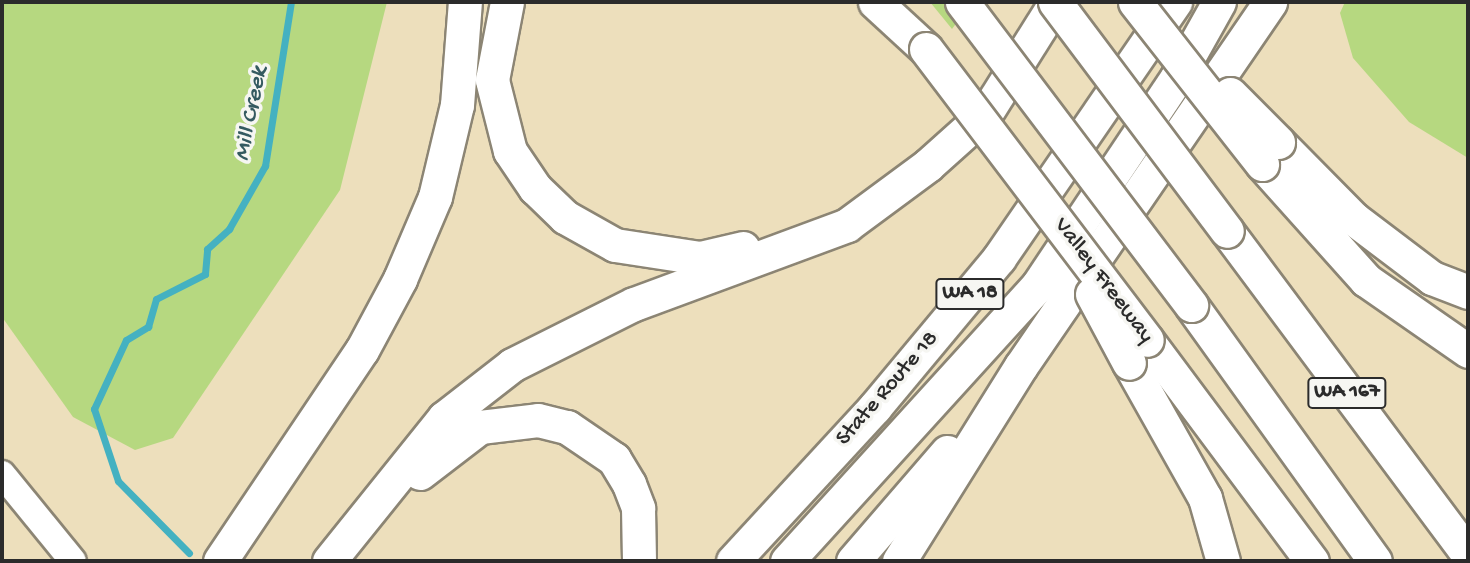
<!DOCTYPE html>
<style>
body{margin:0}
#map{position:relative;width:1470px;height:563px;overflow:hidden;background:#eddfbc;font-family:"Gochi Hand",sans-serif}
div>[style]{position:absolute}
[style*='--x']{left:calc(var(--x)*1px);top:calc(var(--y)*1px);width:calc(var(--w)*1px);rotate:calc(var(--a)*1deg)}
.green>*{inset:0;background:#b6d880}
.stream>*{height:7px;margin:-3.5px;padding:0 3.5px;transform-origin:3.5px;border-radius:3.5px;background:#44b1c1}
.roads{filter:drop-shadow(2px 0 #8c8574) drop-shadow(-2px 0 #8c8574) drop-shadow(0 2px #8c8574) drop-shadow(0 -2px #8c8574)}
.secondary>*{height:26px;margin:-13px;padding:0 13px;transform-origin:13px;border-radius:13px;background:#fff}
.highway>*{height:33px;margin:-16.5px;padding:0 16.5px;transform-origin:16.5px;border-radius:16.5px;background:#fff}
.bridges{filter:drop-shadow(2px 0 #8c8574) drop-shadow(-2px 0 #8c8574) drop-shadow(0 2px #8c8574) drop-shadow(0 -2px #8c8574)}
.highway-bridge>*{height:33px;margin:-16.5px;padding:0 16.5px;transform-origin:16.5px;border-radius:16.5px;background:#fff}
span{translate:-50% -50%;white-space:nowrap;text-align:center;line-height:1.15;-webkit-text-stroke:7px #f6f6f2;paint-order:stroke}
.shield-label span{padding:2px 5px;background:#f6f6f2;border:2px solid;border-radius:5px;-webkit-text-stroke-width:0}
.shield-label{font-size:21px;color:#2b2b2b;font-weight:700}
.street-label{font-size:23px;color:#2b2b2b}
.water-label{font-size:24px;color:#345a60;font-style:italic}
.frame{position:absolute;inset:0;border:4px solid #2b2b2b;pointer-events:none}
</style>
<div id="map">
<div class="green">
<i style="clip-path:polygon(2px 2px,387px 2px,340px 190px,173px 438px,135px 450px,73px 417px,2px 317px)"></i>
<i style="clip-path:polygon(930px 2px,949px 2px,961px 17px,952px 29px)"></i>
<i style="clip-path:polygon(1345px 2px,1468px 2px,1468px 158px,1409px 122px,1353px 58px,1340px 13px)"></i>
</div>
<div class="stream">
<i style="--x:189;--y:553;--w:101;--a:-134.6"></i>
<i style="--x:118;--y:481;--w:76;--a:-108.4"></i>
<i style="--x:94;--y:409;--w:76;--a:-65.1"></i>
<i style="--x:126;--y:340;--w:26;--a:-31"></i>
<i style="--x:148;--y:327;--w:29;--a:-74"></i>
<i style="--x:156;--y:299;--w:55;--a:-27"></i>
<i style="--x:205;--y:274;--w:25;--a:-85"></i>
<i style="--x:207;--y:249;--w:30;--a:-42"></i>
<i style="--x:229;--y:229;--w:73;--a:-60.3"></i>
<i style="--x:265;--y:166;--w:166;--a:-81"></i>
</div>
<div class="roads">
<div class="secondary">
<i style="--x:2;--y:474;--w:112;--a:50.8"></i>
</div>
<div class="highway">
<i style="--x:507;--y:2;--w:79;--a:100.9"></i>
<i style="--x:492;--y:80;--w:73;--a:75.8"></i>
<i style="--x:510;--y:151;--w:45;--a:56"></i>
<i style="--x:535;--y:188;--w:42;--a:44"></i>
<i style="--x:565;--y:217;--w:57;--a:29.2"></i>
<i style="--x:615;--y:245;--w:86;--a:8.7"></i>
<i style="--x:700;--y:258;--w:44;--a:-13.1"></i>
<i style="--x:875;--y:2;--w:69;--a:42.7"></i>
<i style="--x:1278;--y:142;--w:108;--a:45.4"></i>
<i style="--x:1354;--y:219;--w:98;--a:37.1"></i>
<i style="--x:1432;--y:278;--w:39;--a:21"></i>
<i style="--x:1262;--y:164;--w:156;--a:48.1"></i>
<i style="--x:1366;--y:280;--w:124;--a:34.8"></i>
<i style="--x:1227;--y:231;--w:403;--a:53.3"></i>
<i style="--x:1191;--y:305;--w:315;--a:54.3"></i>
<i style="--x:1147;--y:340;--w:276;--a:53.3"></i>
<i style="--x:1129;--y:363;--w:155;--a:60.6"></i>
<i style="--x:1205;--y:498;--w:66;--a:74.1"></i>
<i style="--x:420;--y:473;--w:76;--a:-37.5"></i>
<i style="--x:480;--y:427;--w:58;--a:-6.9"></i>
<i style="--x:538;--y:420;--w:30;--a:14"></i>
<i style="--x:567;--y:427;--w:57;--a:34.2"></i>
<i style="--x:614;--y:459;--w:29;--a:59"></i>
<i style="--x:629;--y:484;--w:26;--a:69"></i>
<i style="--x:638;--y:508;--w:53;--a:88.9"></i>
<i style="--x:220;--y:561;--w:254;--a:-56.1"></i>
<i style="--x:362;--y:350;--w:81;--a:-61.8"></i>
<i style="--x:400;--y:279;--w:89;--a:-66.9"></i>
<i style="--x:435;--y:197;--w:95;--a:-76.6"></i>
<i style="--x:457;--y:105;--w:103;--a:-85.6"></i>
<i style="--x:329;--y:561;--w:184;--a:-51.2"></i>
<i style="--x:444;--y:418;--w:86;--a:-37.9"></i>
<i style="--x:512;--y:365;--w:136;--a:-26.6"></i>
<i style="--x:634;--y:304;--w:227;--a:-20.3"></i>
<i style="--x:847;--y:225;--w:101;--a:-36.5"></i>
<i style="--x:928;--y:165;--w:78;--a:-41.9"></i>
<i style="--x:986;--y:113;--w:131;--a:-57.8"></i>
<i style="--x:733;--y:561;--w:209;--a:-47.3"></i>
<i style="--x:875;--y:407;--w:194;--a:-50.2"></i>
<i style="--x:999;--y:258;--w:311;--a:-55.5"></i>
<i style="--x:787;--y:561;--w:373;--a:-47.7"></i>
<i style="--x:1038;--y:285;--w:250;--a:-56.2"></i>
<i style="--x:1177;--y:77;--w:86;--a:-60.8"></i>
<i style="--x:853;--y:561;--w:144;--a:-49.2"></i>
<i style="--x:899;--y:561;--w:230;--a:-58"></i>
<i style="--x:1021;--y:366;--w:441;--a:-55.6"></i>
</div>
</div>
<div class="bridges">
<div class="highway-bridge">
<i style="--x:962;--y:2;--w:380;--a:52.9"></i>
<i style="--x:1055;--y:2;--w:286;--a:53.1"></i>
<i style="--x:1135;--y:2;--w:206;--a:51.9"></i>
<i style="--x:926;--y:49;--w:365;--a:52.8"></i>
<i style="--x:1230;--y:94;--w:68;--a:45"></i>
<i style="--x:1092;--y:294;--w:78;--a:61.8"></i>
</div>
</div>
<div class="shield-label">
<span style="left:970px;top:294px">WA 18</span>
<span style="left:1347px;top:393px">WA 167</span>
</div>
<div class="street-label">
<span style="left:1103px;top:281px;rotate:53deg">Valley Freeway</span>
<span style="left:888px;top:389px;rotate:-49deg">State Route 18</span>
</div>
<div class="water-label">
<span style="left:252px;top:114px;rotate:-79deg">Mill Creek</span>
</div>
<div class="frame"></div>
</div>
